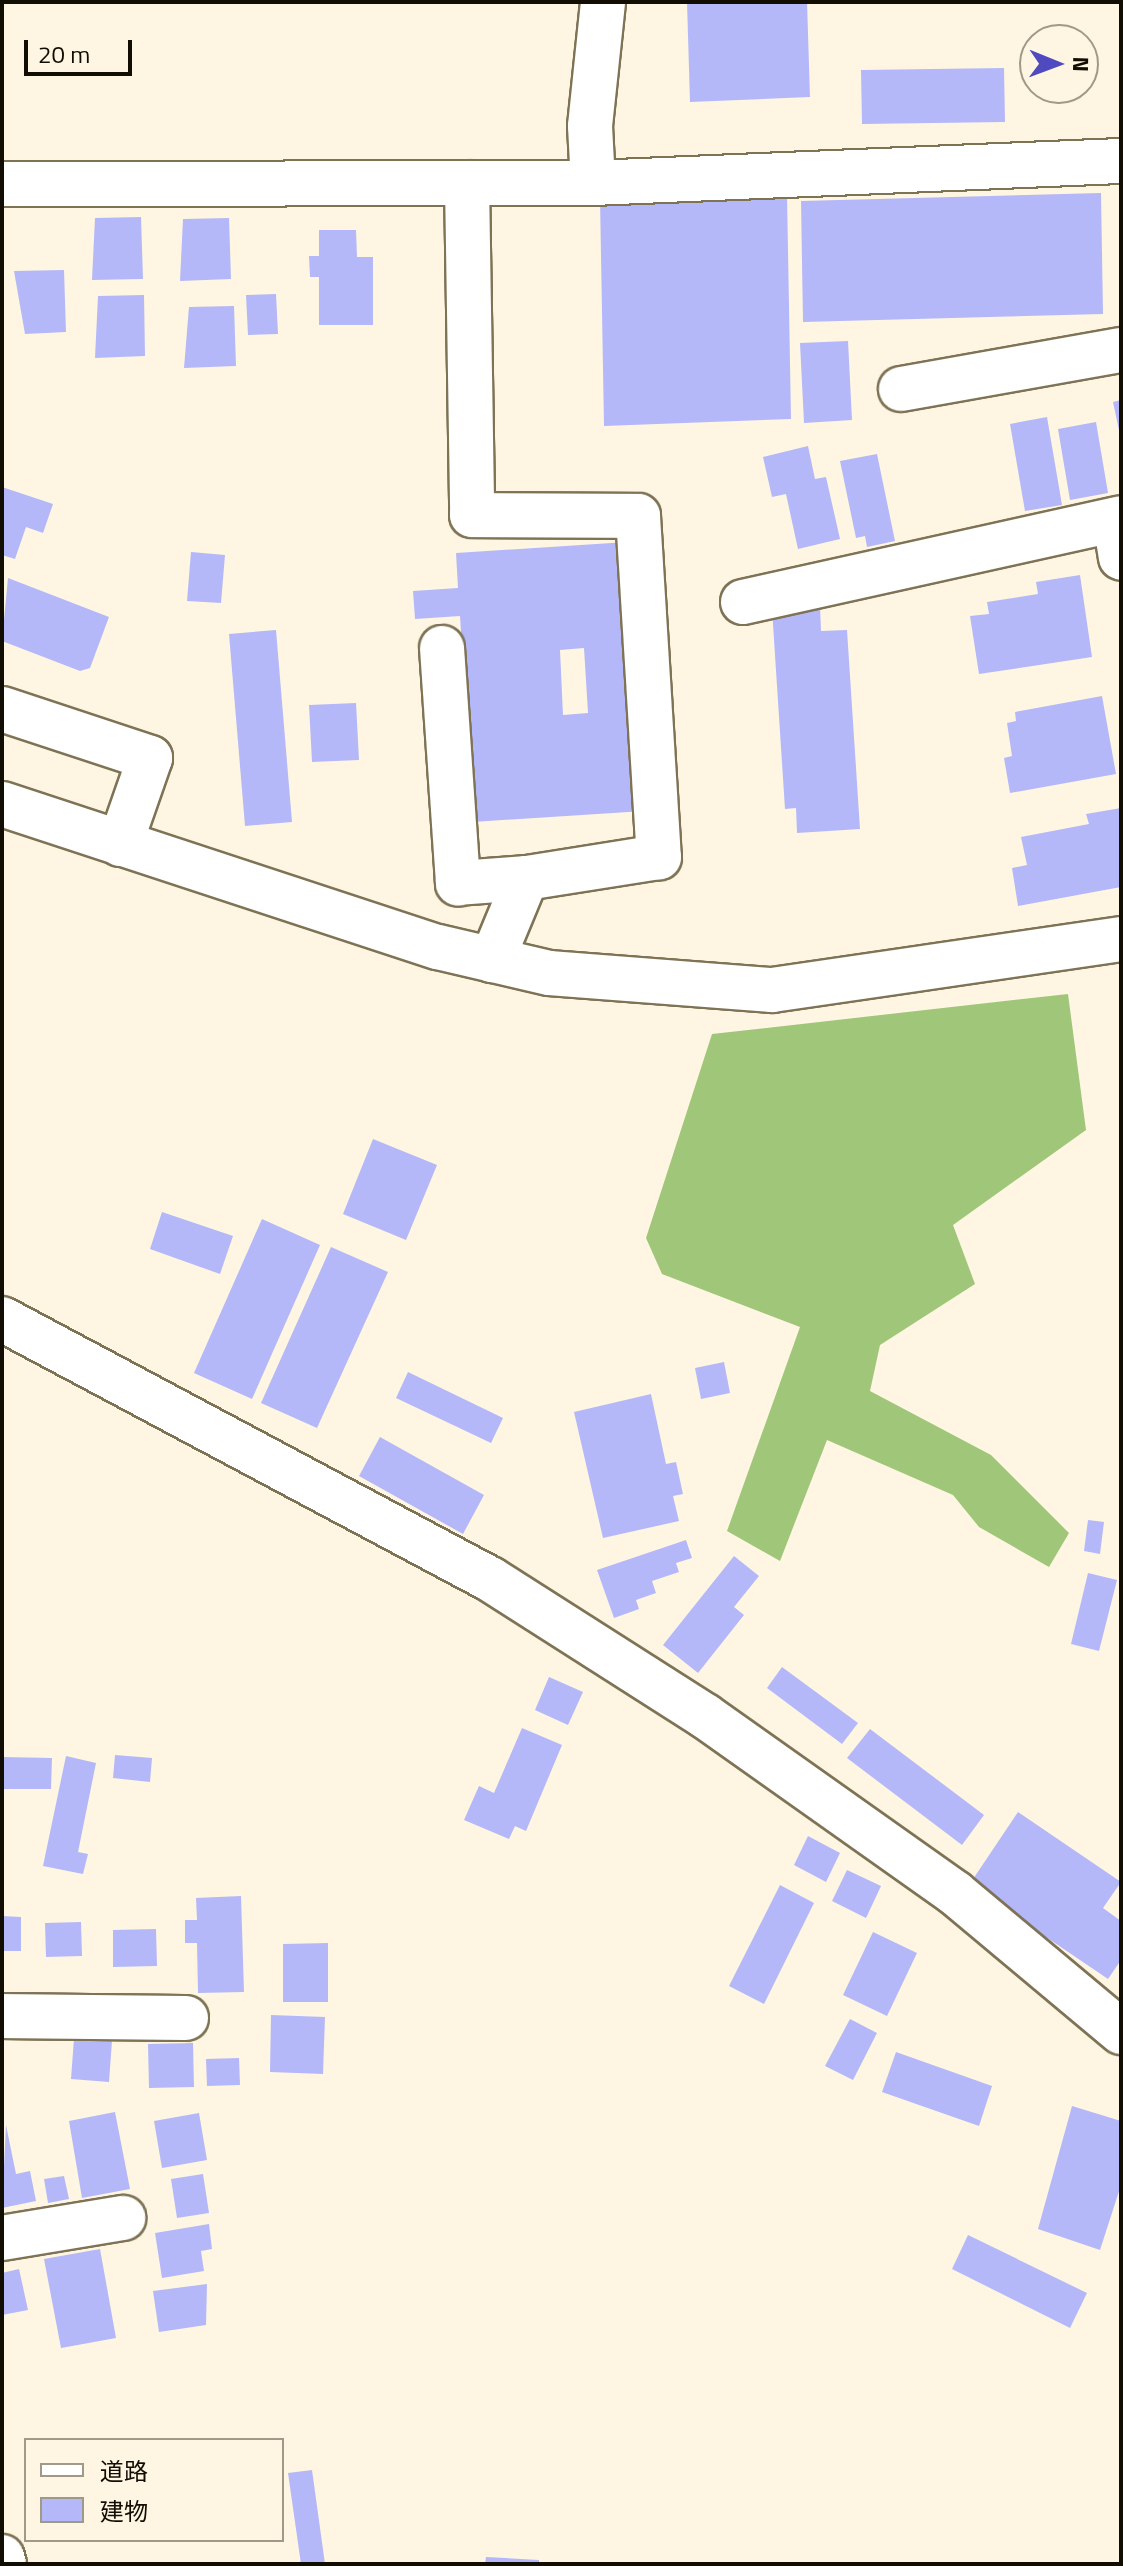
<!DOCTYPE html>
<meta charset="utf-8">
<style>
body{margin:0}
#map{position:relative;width:1123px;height:2566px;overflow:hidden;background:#fef6e2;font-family:"Titillium Web","Noto Sans JP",sans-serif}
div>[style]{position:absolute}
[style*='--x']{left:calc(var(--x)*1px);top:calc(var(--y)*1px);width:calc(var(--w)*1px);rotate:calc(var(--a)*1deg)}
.forest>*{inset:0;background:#a0c679}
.building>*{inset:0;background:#b4b8f8}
.roads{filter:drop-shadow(2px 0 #7f7356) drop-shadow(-2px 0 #7f7356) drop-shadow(0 2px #7f7356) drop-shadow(0 -2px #7f7356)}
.minor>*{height:44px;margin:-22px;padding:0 22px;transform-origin:22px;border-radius:22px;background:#fff}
span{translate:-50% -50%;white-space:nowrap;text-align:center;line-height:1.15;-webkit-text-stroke:6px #fef6e2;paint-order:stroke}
.frame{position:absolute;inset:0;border:4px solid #110d03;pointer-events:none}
.legend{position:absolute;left:24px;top:2438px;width:260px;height:104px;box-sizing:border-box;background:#fef6e2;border:2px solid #9f9989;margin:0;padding:10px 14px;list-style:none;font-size:24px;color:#110d03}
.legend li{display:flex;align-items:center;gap:16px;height:40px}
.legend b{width:40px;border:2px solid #9f9989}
.north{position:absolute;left:1019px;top:24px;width:80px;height:80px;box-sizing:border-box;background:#fef6e2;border:2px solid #9f9989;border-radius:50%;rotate:91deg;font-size:22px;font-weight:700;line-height:32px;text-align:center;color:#110d03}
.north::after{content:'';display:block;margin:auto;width:28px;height:36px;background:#504ac1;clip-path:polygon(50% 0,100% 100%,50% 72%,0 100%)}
.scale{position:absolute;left:24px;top:40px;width:108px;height:36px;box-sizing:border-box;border:4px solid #110d03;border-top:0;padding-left:10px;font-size:24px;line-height:28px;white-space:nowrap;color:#110d03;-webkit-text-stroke:6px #fef6e2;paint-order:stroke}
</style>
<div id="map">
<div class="forest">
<i style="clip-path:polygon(1068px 994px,1086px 1130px,953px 1225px,975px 1284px,880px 1345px,870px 1391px,991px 1455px,1069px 1533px,1049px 1567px,979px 1527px,953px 1495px,827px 1440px,780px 1561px,727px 1531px,800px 1327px,662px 1274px,646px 1238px,712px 1034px)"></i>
</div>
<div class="building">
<i style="clip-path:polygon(687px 2px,807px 2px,810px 97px,690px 102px)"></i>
<i style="clip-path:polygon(1004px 68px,1005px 122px,862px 124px,861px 70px)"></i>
<i style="clip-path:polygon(1101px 193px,1103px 314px,803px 322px,801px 201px)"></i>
<i style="clip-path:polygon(787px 194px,791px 419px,604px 426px,600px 198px)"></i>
<i style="clip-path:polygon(141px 217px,143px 279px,92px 280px,95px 218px)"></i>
<i style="clip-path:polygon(229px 218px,231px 279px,180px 281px,183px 219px)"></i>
<i style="clip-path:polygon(319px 230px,356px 230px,357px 257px,373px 257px,373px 325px,319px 325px,319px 277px,310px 277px,309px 256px,319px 256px)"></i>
<i style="clip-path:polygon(64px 270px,66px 332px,25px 334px,14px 271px)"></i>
<i style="clip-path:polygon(276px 294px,278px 334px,248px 335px,246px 295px)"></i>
<i style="clip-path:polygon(144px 295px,145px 356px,95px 358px,98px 296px)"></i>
<i style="clip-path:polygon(234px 306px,236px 366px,184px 368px,189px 307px)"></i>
<i style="clip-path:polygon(848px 341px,852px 420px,804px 423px,800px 343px)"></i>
<i style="clip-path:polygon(1121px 400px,1121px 435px,1120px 435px,1113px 402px)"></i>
<i style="clip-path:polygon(1047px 417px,1062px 505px,1025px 511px,1010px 424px)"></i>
<i style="clip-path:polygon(1096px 422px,1108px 493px,1070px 500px,1058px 429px)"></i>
<i style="clip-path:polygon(808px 446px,815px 479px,826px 477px,840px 539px,798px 549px,786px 494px,772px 497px,763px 457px)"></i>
<i style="clip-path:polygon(877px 454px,895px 541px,867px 547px,865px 536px,856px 538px,840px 461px)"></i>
<i style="clip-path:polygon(2px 487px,53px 504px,43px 533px,26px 527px,15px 559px,2px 555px)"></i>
<i style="clip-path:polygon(evenodd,627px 542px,644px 811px,473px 822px,460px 616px,415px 619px,413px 591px,458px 588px,456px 553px,627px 542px,584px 648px,588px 713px,563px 715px,560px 650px,584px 648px)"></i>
<i style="clip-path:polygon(191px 552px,225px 555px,221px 603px,187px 601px)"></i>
<i style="clip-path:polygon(1080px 575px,1092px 657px,979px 674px,970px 616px,989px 614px,987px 602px,1038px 594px,1036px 582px)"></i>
<i style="clip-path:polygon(8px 578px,109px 617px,90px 668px,80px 671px,2px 641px)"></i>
<i style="clip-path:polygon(820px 606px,821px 631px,847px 630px,860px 829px,797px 833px,796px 808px,785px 809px,772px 609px)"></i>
<i style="clip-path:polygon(276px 630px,292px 822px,245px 826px,229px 634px)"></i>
<i style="clip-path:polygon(1102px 696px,1116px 774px,1010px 793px,1004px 758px,1012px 756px,1007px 723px,1016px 721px,1015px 712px)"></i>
<i style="clip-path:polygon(356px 703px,359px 760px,312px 762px,309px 705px)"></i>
<i style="clip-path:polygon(1121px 808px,1121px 887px,1018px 906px,1012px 868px,1027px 865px,1021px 837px,1089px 824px,1086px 814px)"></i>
<i style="clip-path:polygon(373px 1139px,437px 1165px,406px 1240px,343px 1214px)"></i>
<i style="clip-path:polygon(162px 1212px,233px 1236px,220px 1274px,150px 1249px)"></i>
<i style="clip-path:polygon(262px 1219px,320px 1245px,252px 1399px,194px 1373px)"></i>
<i style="clip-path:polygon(331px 1247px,388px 1272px,317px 1428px,261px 1403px)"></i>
<i style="clip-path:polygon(724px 1362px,730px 1393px,701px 1399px,695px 1368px)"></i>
<i style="clip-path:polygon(408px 1372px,503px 1418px,491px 1443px,396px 1398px)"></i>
<i style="clip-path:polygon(651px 1394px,666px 1464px,676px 1462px,683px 1494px,673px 1496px,679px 1521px,603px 1538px,574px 1412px)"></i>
<i style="clip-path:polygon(380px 1437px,484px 1495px,463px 1534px,359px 1476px)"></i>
<i style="clip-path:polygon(1088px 1520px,1104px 1522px,1100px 1554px,1084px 1551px)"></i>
<i style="clip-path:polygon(686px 1540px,692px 1558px,676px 1563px,679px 1572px,652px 1581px,656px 1593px,636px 1600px,639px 1609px,614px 1618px,597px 1570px)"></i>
<i style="clip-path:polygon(734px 1556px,759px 1576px,734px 1607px,744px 1615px,698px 1673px,663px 1645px)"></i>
<i style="clip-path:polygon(1088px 1573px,1117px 1580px,1099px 1651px,1071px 1644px)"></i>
<i style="clip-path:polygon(782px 1667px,858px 1723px,842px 1744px,767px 1688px)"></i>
<i style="clip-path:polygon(549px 1677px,583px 1692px,568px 1725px,535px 1710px)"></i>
<i style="clip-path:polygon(522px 1728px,562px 1745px,526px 1831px,515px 1826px,509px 1839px,464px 1820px,479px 1786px,494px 1793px)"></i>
<i style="clip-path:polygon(870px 1729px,984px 1815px,962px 1845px,847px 1758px)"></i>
<i style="clip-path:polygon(115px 1755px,152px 1758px,150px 1782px,113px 1778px)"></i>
<i style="clip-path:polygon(66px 1756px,96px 1763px,78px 1852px,88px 1854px,83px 1874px,43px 1866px)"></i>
<i style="clip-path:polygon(2px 1757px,52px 1758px,51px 1789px,2px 1789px)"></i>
<i style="clip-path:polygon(1018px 1812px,1121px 1882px,1103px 1908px,1121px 1921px,1121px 1960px,1108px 1979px,969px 1885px)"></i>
<i style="clip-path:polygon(808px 1836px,840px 1853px,826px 1882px,794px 1865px)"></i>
<i style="clip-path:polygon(847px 1870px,881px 1886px,866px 1918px,832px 1901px)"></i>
<i style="clip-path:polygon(780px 1885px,814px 1903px,764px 2004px,729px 1986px)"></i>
<i style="clip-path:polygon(241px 1896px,244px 1992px,198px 1993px,197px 1943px,185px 1943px,185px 1920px,197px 1920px,196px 1898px)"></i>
<i style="clip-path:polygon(2px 1916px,21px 1917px,21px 1951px,2px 1951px)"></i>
<i style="clip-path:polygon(81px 1922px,82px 1956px,46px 1957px,45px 1923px)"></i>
<i style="clip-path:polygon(156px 1929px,157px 1966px,113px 1967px,113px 1930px)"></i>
<i style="clip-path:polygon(873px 1932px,917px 1953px,887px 2016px,843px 1995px)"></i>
<i style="clip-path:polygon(328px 1943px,328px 2002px,283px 2002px,283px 1944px)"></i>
<i style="clip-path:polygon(271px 2015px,325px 2017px,323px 2074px,270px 2072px)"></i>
<i style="clip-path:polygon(850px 2019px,877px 2033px,853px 2080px,825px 2066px)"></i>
<i style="clip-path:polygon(75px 2025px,113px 2027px,109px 2082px,71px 2079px)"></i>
<i style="clip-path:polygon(193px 2043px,194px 2087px,149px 2088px,148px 2044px)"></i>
<i style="clip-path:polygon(896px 2052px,992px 2086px,979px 2126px,882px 2092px)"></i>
<i style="clip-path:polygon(239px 2058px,240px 2085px,207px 2086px,206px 2059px)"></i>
<i style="clip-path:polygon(1072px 2106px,1121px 2121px,1121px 2185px,1100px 2250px,1038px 2229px)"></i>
<i style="clip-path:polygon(115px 2112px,130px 2189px,82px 2198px,69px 2121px)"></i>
<i style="clip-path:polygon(199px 2113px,207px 2160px,162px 2168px,154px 2121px)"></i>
<i style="clip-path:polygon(6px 2125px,16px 2174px,30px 2171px,36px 2201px,2px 2208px)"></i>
<i style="clip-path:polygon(203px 2174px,209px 2213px,177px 2218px,171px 2179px)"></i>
<i style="clip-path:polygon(64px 2176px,69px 2199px,48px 2203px,44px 2179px)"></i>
<i style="clip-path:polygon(209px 2224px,212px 2249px,201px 2251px,204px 2271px,162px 2278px,155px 2233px)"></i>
<i style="clip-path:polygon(968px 2235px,1087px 2293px,1070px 2328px,952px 2269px)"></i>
<i style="clip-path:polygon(100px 2249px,116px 2338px,61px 2348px,44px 2259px)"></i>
<i style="clip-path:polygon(19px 2269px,28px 2310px,2px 2315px,2px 2273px)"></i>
<i style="clip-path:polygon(207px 2284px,206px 2325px,159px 2332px,153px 2291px)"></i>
<i style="clip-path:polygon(312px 2470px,325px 2564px,301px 2564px,288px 2473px)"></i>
<i style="clip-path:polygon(486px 2557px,539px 2560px,539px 2564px,485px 2564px)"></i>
</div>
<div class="roads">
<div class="minor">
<i style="--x:467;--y:183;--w:332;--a:89.1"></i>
<i style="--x:472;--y:515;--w:166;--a:0.3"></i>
<i style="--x:638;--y:516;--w:342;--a:86.5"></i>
<i style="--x:659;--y:857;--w:135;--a:171"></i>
<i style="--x:526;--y:878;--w:89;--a:112.5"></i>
<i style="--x:593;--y:183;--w:57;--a:-93"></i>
<i style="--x:590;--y:126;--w:125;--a:-84"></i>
<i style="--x:2;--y:184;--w:591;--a:-0.1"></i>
<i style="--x:593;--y:183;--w:528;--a:-2.39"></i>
<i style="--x:901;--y:389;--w:223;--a:-10.1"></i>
<i style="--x:1115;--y:520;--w:38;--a:81"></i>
<i style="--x:743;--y:602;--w:387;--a:-12.5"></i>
<i style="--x:442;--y:648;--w:236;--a:86.1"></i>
<i style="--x:458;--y:883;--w:68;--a:-4.2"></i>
<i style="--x:2;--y:709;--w:156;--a:18.3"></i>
<i style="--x:150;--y:758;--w:91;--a:109.2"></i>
<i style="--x:2;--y:804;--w:459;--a:18.2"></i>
<i style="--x:438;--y:947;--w:114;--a:13.2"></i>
<i style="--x:549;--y:973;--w:224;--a:4.4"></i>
<i style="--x:772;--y:990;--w:353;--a:-8.3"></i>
<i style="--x:2;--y:1319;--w:553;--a:28.05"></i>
<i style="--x:490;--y:1579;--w:255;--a:32.5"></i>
<i style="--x:705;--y:1716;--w:306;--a:35.3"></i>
<i style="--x:955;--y:1893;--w:217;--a:39.9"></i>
<i style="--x:2;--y:2016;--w:184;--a:0.6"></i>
<i style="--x:2;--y:2238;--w:123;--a:-9.4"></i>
<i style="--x:2;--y:2557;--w:7;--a:74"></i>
</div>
</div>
<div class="frame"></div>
<ul class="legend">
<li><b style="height:10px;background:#fff"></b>道路</li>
<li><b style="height:22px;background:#b4b8f8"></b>建物</li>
</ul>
<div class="north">N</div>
<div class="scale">20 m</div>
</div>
